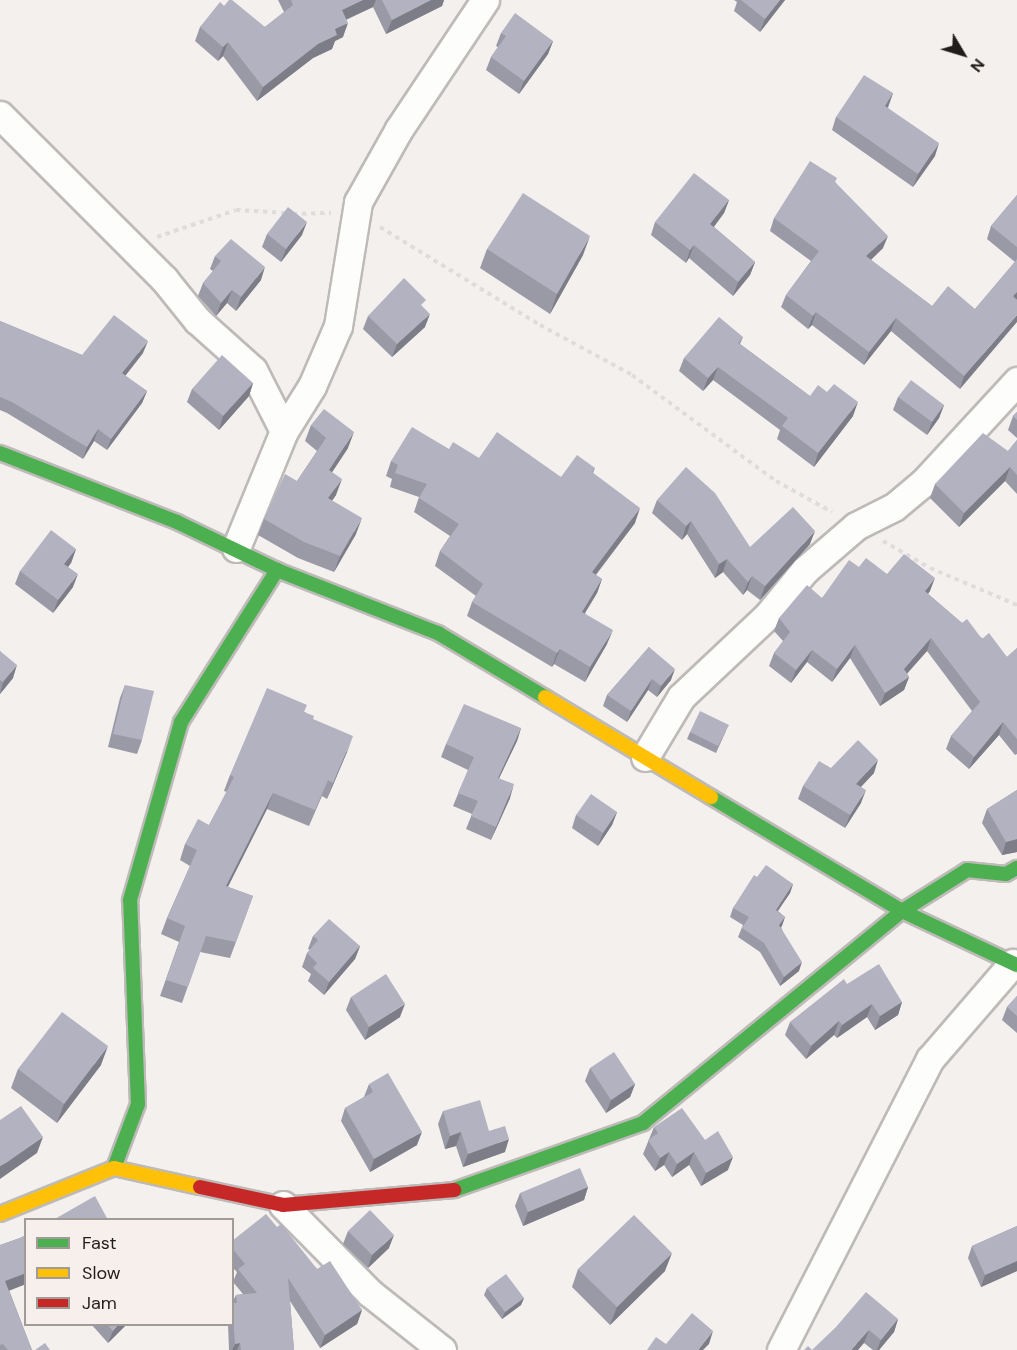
<!DOCTYPE html>
<style>
body{margin:0}
#map{position:relative;width:1017px;height:1350px;overflow:hidden;background:#f4f0ee;font-family:"DM Sans",sans-serif}
div>[style]{position:absolute}
[style*='--x']{left:calc(var(--x)*1px);top:calc(var(--y)*1px);width:calc(var(--w)*1px);rotate:calc(var(--a)*1deg)}
.path>*{height:4px;margin-top:-2px;transform-origin:0;background:repeating-linear-gradient(90deg,#dedcdc 0 4.5px,transparent 0 9px)}
.roads{filter:drop-shadow(2px 0 #bdbab8) drop-shadow(-2px 0 #bdbab8) drop-shadow(0 2px #bdbab8) drop-shadow(0 -2px #bdbab8)}
.street>*{height:27px;margin:-13.5px;padding:0 13.5px;transform-origin:13.5px;border-radius:13.5px;background:#fdfdfc}
.fast>*{height:14px;margin:-7px;padding:0 7px;transform-origin:7px;border-radius:7px;background:#4caf50}
.slow>*{height:14px;margin:-7px;padding:0 7px;transform-origin:7px;border-radius:7px;background:#ffc107}
.jam>*{height:14px;margin:-7px;padding:0 7px;transform-origin:7px;border-radius:7px;background:#c62828}
.wall>*{inset:0;background:#9a99a6}
.shaded-wall>*{inset:0;background:#7d7d87}
.building>*{inset:0;background:#b3b2c1}
span{translate:-50% -50%;white-space:nowrap;text-align:center;line-height:1.15;-webkit-text-stroke:6px #f7efeb;paint-order:stroke}
.legend{position:absolute;left:24px;top:1218px;width:210px;height:108px;box-sizing:border-box;background:#f7efeb;border:2px solid #a19b98;margin:0;padding:8px 10px;list-style:none;font-size:18px;color:#201d1c}
.legend li{display:flex;align-items:center;gap:12px;height:30px}
.legend b{width:30px;border:2px solid #a19b98}
.north{position:absolute;left:933px;top:24px;width:60px;height:60px;-webkit-text-stroke:4px #f7efeb;paint-order:stroke;rotate:128deg;font-size:16px;font-weight:700;line-height:24px;text-align:center;color:#201d1c}
.north::after{content:'';display:block;margin:auto;width:21px;height:27px;background:#201d1c;clip-path:polygon(50% 0,100% 100%,50% 72%,0 100%)}
</style>
<div id="map">
<div class="path">
<i style="--x:293;--y:214;--w:38;--a:-2"></i>
<i style="--x:380;--y:227;--w:188;--a:31.5"></i>
<i style="--x:540;--y:325;--w:105;--a:28.5"></i>
<i style="--x:632;--y:375;--w:179;--a:36.4"></i>
<i style="--x:776;--y:481;--w:64;--a:29"></i>
<i style="--x:157;--y:237;--w:83;--a:-18.9"></i>
<i style="--x:236;--y:210;--w:50;--a:3.4"></i>
<i style="--x:883;--y:541;--w:54;--a:29.9"></i>
<i style="--x:930;--y:568;--w:95;--a:23"></i>
</div>
<div class="roads">
<div class="street">
<i style="--x:0;--y:115;--w:232;--a:45"></i>
<i style="--x:164;--y:279;--w:53;--a:51.2"></i>
<i style="--x:197;--y:320;--w:75;--a:41.8"></i>
<i style="--x:253;--y:370;--w:68;--a:63.1"></i>
<i style="--x:236;--y:548;--w:126;--a:-67.7"></i>
<i style="--x:284;--y:431;--w:53;--a:-58.1"></i>
<i style="--x:312;--y:386;--w:65;--a:-66.6"></i>
<i style="--x:338;--y:326;--w:126;--a:-80.8"></i>
<i style="--x:358;--y:202;--w:84;--a:-60.7"></i>
<i style="--x:399;--y:129;--w:155;--a:-56.3"></i>
<i style="--x:645;--y:757;--w:70;--a:-59"></i>
<i style="--x:681;--y:697;--w:120;--a:-43.3"></i>
<i style="--x:768;--y:615;--w:58;--a:-50.6"></i>
<i style="--x:805;--y:570;--w:67;--a:-40.8"></i>
<i style="--x:856;--y:526;--w:42;--a:-26.6"></i>
<i style="--x:894;--y:507;--w:38;--a:-40"></i>
<i style="--x:923;--y:483;--w:139;--a:-47.3"></i>
<i style="--x:283;--y:1205;--w:124;--a:45.3"></i>
<i style="--x:370;--y:1293;--w:92;--a:38.4"></i>
<i style="--x:781;--y:1350;--w:327;--a:-62.9"></i>
<i style="--x:930;--y:1059;--w:127;--a:-49.2"></i>
</div>
<div class="fast">
<i style="--x:0;--y:453;--w:190;--a:21.3"></i>
<i style="--x:177;--y:522;--w:111;--a:25.6"></i>
<i style="--x:277;--y:570;--w:173;--a:21.4"></i>
<i style="--x:438;--y:633;--w:125;--a:30.9"></i>
<i style="--x:711;--y:797;--w:222;--a:30.8"></i>
<i style="--x:902;--y:911;--w:127;--a:25.2"></i>
<i style="--x:114;--y:1168;--w:68;--a:-69.4"></i>
<i style="--x:138;--y:1104;--w:204;--a:-92.2"></i>
<i style="--x:130;--y:900;--w:185;--a:-74"></i>
<i style="--x:181;--y:722;--w:180;--a:-57.7"></i>
<i style="--x:454;--y:1190;--w:201;--a:-19.5"></i>
<i style="--x:643;--y:1123;--w:335;--a:-39.3"></i>
<i style="--x:902;--y:911;--w:77;--a:-32.2"></i>
<i style="--x:967;--y:870;--w:39;--a:6"></i>
<i style="--x:1006;--y:874;--w:13;--a:-29"></i>
</div>
<div class="slow">
<i style="--x:545;--y:697;--w:194;--a:31.1"></i>
<i style="--x:0;--y:1214;--w:123;--a:-22"></i>
<i style="--x:114;--y:1168;--w:88;--a:12.5"></i>
</div>
<div class="jam">
<i style="--x:200;--y:1187;--w:85;--a:12.2"></i>
<i style="--x:283;--y:1205;--w:172;--a:-5"></i>
</div>
</div>
<div class="wall">
<i style="clip-path:polygon(278px 0,444px 0,442px 6px,386px 34px,373px 7px,346px 20px,343px 37px,335px 41px,332px 49px,313px 58px,257px 101px,223px 56px,218px 61px,195px 41px,200px 27px,224px 6px,265px 27px,284px 12px)"></i>
<i style="clip-path:polygon(734px 0,785px 0,760px 32px,734px 11px,737px 2px)"></i>
<i style="clip-path:polygon(501px 33px,553px 41px,548px 54px,519px 94px,486px 70px,491px 57px,498px 47px,496px 46px)"></i>
<i style="clip-path:polygon(893px 93px,888px 108px,935px 156px,913px 187px,832px 130px,836px 117px)"></i>
<i style="clip-path:polygon(835px 182px,883px 248px,871px 260px,932px 306px,975px 309px,1015px 262px,987px 239px,991px 226px,1017px 195px,1017px 299px,960px 389px,891px 331px,864px 365px,812px 325px,808px 329px,781px 307px,786px 295px,811px 261px,770px 231px,774px 218px)"></i>
<i style="clip-path:polygon(729px 200px,724px 213px,714px 227px,755px 262px,750px 275px,733px 296px,689px 258px,686px 263px,651px 235px,655px 222px)"></i>
<i style="clip-path:polygon(267px 234px,302px 235px,281px 262px,262px 247px)"></i>
<i style="clip-path:polygon(487px 249px,583px 255px,550px 314px,480px 268px)"></i>
<i style="clip-path:polygon(215px 256px,261px 280px,236px 311px,227px 303px,216px 316px,198px 296px,203px 283px,213px 271px,210px 269px)"></i>
<i style="clip-path:polygon(423px 308px,425px 327px,392px 357px,363px 329px,368px 316px)"></i>
<i style="clip-path:polygon(0 321px,82px 355px,143px 353px,125px 376px,147px 391px,142px 403px,107px 450px,94px 441px,83px 459px,7px 413px,0 410px)"></i>
<i style="clip-path:polygon(743px 337px,740px 344px,810px 396px,853px 416px,814px 467px,777px 439px,780px 430px,713px 380px,703px 391px,679px 371px,684px 358px)"></i>
<i style="clip-path:polygon(253px 383px,249px 396px,219px 430px,187px 402px,192px 389px)"></i>
<i style="clip-path:polygon(898px 397px,944px 405px,939px 418px,927px 435px,893px 410px)"></i>
<i style="clip-path:polygon(1017px 412px,1017px 438px,1008px 430px,1013px 416px)"></i>
<i style="clip-path:polygon(311px 425px,348px 448px,332px 472px,336px 495px,332px 501px,356px 534px,334px 572px,298px 558px,258px 535px,264px 519px,297px 481px,317px 451px,305px 441px)"></i>
<i style="clip-path:polygon(1017px 440px,1017px 494px,1005px 481px,959px 527px,930px 498px,935px 484px,1008px 451px)"></i>
<i style="clip-path:polygon(449px 449px,479px 458px,561px 477px,595px 468px,593px 473px,635px 523px,596px 575px,602px 579px,597px 593px,585px 613px,607px 644px,585px 682px,554px 664px,552px 667px,467px 616px,472px 602px,476px 596px,435px 566px,440px 551px,450px 536px,414px 512px,419px 497px,390px 487px,392px 479px,386px 476px,391px 461px)"></i>
<i style="clip-path:polygon(657px 500px,750px 547px,810px 544px,760px 600px,747px 590px,743px 595px,723px 572px,715px 578px,687px 534px,682px 540px,652px 513px)"></i>
<i style="clip-path:polygon(76px 549px,71px 563px,68px 567px,73px 587px,53px 613px,15px 584px,20px 571px)"></i>
<i style="clip-path:polygon(859px 567px,887px 574px,930px 591px,928px 594px,962px 623px,1007px 657px,1017px 648px,1017px 754px,1015px 755px,999px 735px,969px 769px,946px 749px,951px 736px,972px 711px,927px 651px,907px 674px,909px 677px,904px 690px,880px 706px,850px 658px,832px 682px,807px 662px,791px 683px,769px 666px,774px 653px,783px 641px,774px 631px,779px 618px,822px 598px)"></i>
<i style="clip-path:polygon(649px 647px,671px 680px,657px 697px,648px 690px,627px 722px,603px 706px,607px 695px)"></i>
<i style="clip-path:polygon(0 651px,13px 678px,0 694px)"></i>
<i style="clip-path:polygon(125px 685px,142px 740px,137px 754px,108px 747px,120px 698px)"></i>
<i style="clip-path:polygon(305px 712px,347px 752px,327px 799px,322px 796px,309px 826px,267px 809px,228px 887px,253px 896px,230px 958px,200px 952px,182px 1003px,160px 996px,179px 942px,161px 934px,167px 918px,190px 866px,180px 860px,185px 844px,209px 825px,227px 792px,224px 791px,230px 775px)"></i>
<i style="clip-path:polygon(521px 728px,517px 741px,499px 778px,510px 798px,491px 840px,466px 829px,472px 814px,453px 806px,468px 770px,441px 757px,446px 744px)"></i>
<i style="clip-path:polygon(726px 731px,716px 753px,687px 739px,690px 732px)"></i>
<i style="clip-path:polygon(831px 768px,874px 773px,861px 787px,861px 803px,845px 828px,798px 799px,803px 786px)"></i>
<i style="clip-path:polygon(1017px 790px,1017px 852px,1002px 855px,982px 823px,987px 809px)"></i>
<i style="clip-path:polygon(617px 812px,612px 825px,598px 846px,572px 828px,576px 815px)"></i>
<i style="clip-path:polygon(757px 877px,793px 884px,790px 893px,778px 911px,785px 917px,781px 927px,799px 971px,780px 986px,760px 952px,738px 937px,743px 925px,730px 917px,733px 908px)"></i>
<i style="clip-path:polygon(313px 936px,360px 946px,355px 959px,324px 995px,308px 981px,311px 974px,302px 967px,307px 953px,310px 950px,308px 949px)"></i>
<i style="clip-path:polygon(847px 984px,902px 1002px,898px 1015px,875px 1030px,867px 1017px,837px 1038px,834px 1035px,806px 1059px,785px 1035px,790px 1022px)"></i>
<i style="clip-path:polygon(1017px 996px,1017px 1033px,1002px 1020px,1007px 1007px)"></i>
<i style="clip-path:polygon(351px 997px,400px 1017px,365px 1040px,346px 1010px)"></i>
<i style="clip-path:polygon(101px 1065px,57px 1123px,11px 1088px,18px 1069px)"></i>
<i style="clip-path:polygon(590px 1068px,635px 1084px,630px 1097px,606px 1113px,585px 1081px)"></i>
<i style="clip-path:polygon(369px 1084px,417px 1145px,370px 1172px,341px 1121px,345px 1108px,364px 1097px)"></i>
<i style="clip-path:polygon(443px 1111px,489px 1131px,505px 1152px,463px 1167px,456px 1146px,445px 1149px,438px 1124px)"></i>
<i style="clip-path:polygon(654px 1127px,705px 1140px,728px 1170px,701px 1186px,689px 1165px,672px 1177px,664px 1165px,655px 1171px,643px 1154px)"></i>
<i style="clip-path:polygon(588px 1187px,584px 1200px,523px 1226px,515px 1206px,520px 1193px)"></i>
<i style="clip-path:polygon(1017px 1226px,1017px 1271px,981px 1287px,968px 1258px,972px 1246px)"></i>
<i style="clip-path:polygon(277px 1227px,317px 1269px,362px 1310px,357px 1324px,320px 1348px,290px 1301px,294px 1350px,229px 1350px,228px 1324px,232px 1324px,232px 1303px,236px 1295px,243px 1294px,233px 1282px,237px 1272px,232px 1267px,232px 1241px)"></i>
<i style="clip-path:polygon(348px 1231px,389px 1248px,368px 1268px,343px 1244px)"></i>
<i style="clip-path:polygon(26px 1235px,26px 1284px,9px 1290px,32px 1350px,0 1350px,0 1245px,20px 1238px)"></i>
<i style="clip-path:polygon(578px 1269px,665px 1271px,610px 1325px,572px 1287px)"></i>
<i style="clip-path:polygon(487px 1288px,524px 1298px,521px 1305px,502px 1319px,484px 1295px)"></i>
<i style="clip-path:polygon(898px 1319px,894px 1332px,879px 1350px,873px 1350px,864px 1343px,812px 1350px)"></i>
<i style="clip-path:polygon(91px 1324px,127px 1324px,108px 1343px)"></i>
</div>
<div class="shaded-wall">
<i style="clip-path:polygon(363px 0,376px 0,373px 7px,336px 24px,342px 10px)"></i>
<i style="clip-path:polygon(431px 0,444px 0,442px 6px,386px 34px,392px 20px)"></i>
<i style="clip-path:polygon(780px 0,785px 0,760px 32px,765px 19px)"></i>
<i style="clip-path:polygon(348px 23px,343px 37px,335px 41px,332px 49px,313px 58px,257px 101px,263px 87px,335px 29px)"></i>
<i style="clip-path:polygon(553px 41px,548px 54px,519px 94px,524px 81px)"></i>
<i style="clip-path:polygon(228px 42px,223px 56px,218px 61px,223px 47px)"></i>
<i style="clip-path:polygon(893px 93px,888px 106px,880px 119px,885px 106px)"></i>
<i style="clip-path:polygon(939px 143px,935px 156px,913px 187px,918px 174px)"></i>
<i style="clip-path:polygon(729px 200px,724px 213px,705px 238px,710px 224px)"></i>
<i style="clip-path:polygon(307px 222px,302px 235px,281px 262px,286px 249px)"></i>
<i style="clip-path:polygon(590px 236px,583px 255px,550px 314px,557px 294px)"></i>
<i style="clip-path:polygon(888px 236px,883px 248px,861px 269px,866px 256px)"></i>
<i style="clip-path:polygon(694px 245px,689px 258px,686px 263px,690px 250px)"></i>
<i style="clip-path:polygon(755px 262px,750px 275px,733px 296px,738px 282px)"></i>
<i style="clip-path:polygon(265px 267px,261px 280px,236px 311px,241px 297px)"></i>
<i style="clip-path:polygon(232px 290px,227px 303px,216px 316px,221px 303px)"></i>
<i style="clip-path:polygon(1017px 292px,1017px 299px,1008px 309px,1013px 296px)"></i>
<i style="clip-path:polygon(816px 312px,812px 325px,808px 329px,813px 316px)"></i>
<i style="clip-path:polygon(430px 314px,425px 327px,392px 357px,397px 344px)"></i>
<i style="clip-path:polygon(1017px 315px,1017px 322px,960px 389px,964px 376px)"></i>
<i style="clip-path:polygon(896px 318px,891px 331px,864px 365px,869px 352px)"></i>
<i style="clip-path:polygon(148px 341px,143px 353px,118px 385px,122px 373px)"></i>
<i style="clip-path:polygon(718px 367px,713px 380px,703px 391px,708px 378px)"></i>
<i style="clip-path:polygon(253px 383px,249px 396px,219px 430px,223px 416px)"></i>
<i style="clip-path:polygon(147px 391px,142px 403px,107px 450px,111px 439px)"></i>
<i style="clip-path:polygon(858px 402px,853px 416px,814px 467px,818px 453px)"></i>
<i style="clip-path:polygon(944px 405px,939px 418px,927px 435px,932px 422px)"></i>
<i style="clip-path:polygon(98px 429px,94px 441px,83px 459px,87px 447px)"></i>
<i style="clip-path:polygon(354px 432px,348px 448px,323px 486px,329px 470px)"></i>
<i style="clip-path:polygon(1010px 467px,1005px 481px,959px 527px,964px 513px)"></i>
<i style="clip-path:polygon(342px 479px,336px 495px,322px 514px,328px 498px)"></i>
<i style="clip-path:polygon(640px 508px,635px 523px,586px 587px,592px 572px)"></i>
<i style="clip-path:polygon(362px 518px,356px 534px,334px 572px,340px 556px)"></i>
<i style="clip-path:polygon(691px 521px,687px 534px,682px 540px,686px 526px)"></i>
<i style="clip-path:polygon(815px 531px,810px 544px,760px 600px,765px 586px)"></i>
<i style="clip-path:polygon(76px 549px,71px 563px,60px 577px,64px 564px)"></i>
<i style="clip-path:polygon(727px 559px,723px 572px,715px 578px,719px 564px)"></i>
<i style="clip-path:polygon(78px 574px,73px 587px,53px 613px,58px 600px)"></i>
<i style="clip-path:polygon(752px 576px,747px 590px,743px 595px,748px 582px)"></i>
<i style="clip-path:polygon(935px 578px,930px 591px,920px 603px,925px 591px)"></i>
<i style="clip-path:polygon(602px 579px,597px 593px,577px 626px,582px 612px)"></i>
<i style="clip-path:polygon(613px 630px,607px 644px,585px 682px,590px 667px)"></i>
<i style="clip-path:polygon(931px 638px,927px 651px,899px 682px,904px 669px)"></i>
<i style="clip-path:polygon(855px 645px,850px 658px,832px 682px,837px 669px)"></i>
<i style="clip-path:polygon(560px 649px,554px 664px,552px 667px,557px 653px)"></i>
<i style="clip-path:polygon(812px 650px,807px 662px,791px 683px,796px 670px)"></i>
<i style="clip-path:polygon(17px 665px,13px 678px,0 694px,3px 682px)"></i>
<i style="clip-path:polygon(675px 669px,671px 680px,657px 697px,661px 686px)"></i>
<i style="clip-path:polygon(909px 677px,904px 690px,880px 706px,885px 693px)"></i>
<i style="clip-path:polygon(652px 679px,648px 690px,627px 722px,631px 711px)"></i>
<i style="clip-path:polygon(1003px 722px,999px 735px,969px 769px,974px 757px)"></i>
<i style="clip-path:polygon(521px 728px,517px 741px,493px 791px,498px 778px)"></i>
<i style="clip-path:polygon(353px 736px,347px 752px,327px 799px,333px 783px)"></i>
<i style="clip-path:polygon(878px 760px,874px 773px,851px 797px,856px 784px)"></i>
<i style="clip-path:polygon(514px 784px,510px 798px,491px 840px,496px 827px)"></i>
<i style="clip-path:polygon(866px 790px,861px 803px,845px 828px,850px 815px)"></i>
<i style="clip-path:polygon(273px 793px,267px 809px,220px 902px,226px 886px)"></i>
<i style="clip-path:polygon(617px 812px,612px 825px,598px 846px,603px 833px)"></i>
<i style="clip-path:polygon(1017px 839px,1017px 852px,1002px 855px,1006px 842px)"></i>
<i style="clip-path:polygon(793px 884px,790px 893px,772px 919px,776px 910px)"></i>
<i style="clip-path:polygon(785px 917px,782px 926px,776px 934px,779px 925px)"></i>
<i style="clip-path:polygon(360px 946px,355px 959px,324px 995px,329px 982px)"></i>
<i style="clip-path:polygon(802px 962px,799px 971px,780px 986px,784px 977px)"></i>
<i style="clip-path:polygon(902px 1002px,898px 1015px,875px 1030px,880px 1016px)"></i>
<i style="clip-path:polygon(405px 1004px,400px 1017px,365px 1040px,369px 1027px)"></i>
<i style="clip-path:polygon(872px 1004px,867px 1017px,837px 1038px,842px 1025px)"></i>
<i style="clip-path:polygon(839px 1021px,834px 1035px,806px 1059px,811px 1046px)"></i>
<i style="clip-path:polygon(108px 1046px,101px 1065px,57px 1123px,64px 1104px)"></i>
<i style="clip-path:polygon(635px 1084px,630px 1097px,606px 1113px,611px 1100px)"></i>
<i style="clip-path:polygon(422px 1132px,417px 1145px,370px 1172px,374px 1159px)"></i>
<i style="clip-path:polygon(461px 1132px,456px 1146px,445px 1149px,450px 1136px)"></i>
<i style="clip-path:polygon(43px 1137px,37px 1153px,0 1179px,0 1166px)"></i>
<i style="clip-path:polygon(509px 1139px,505px 1152px,463px 1167px,468px 1154px)"></i>
<i style="clip-path:polygon(669px 1152px,664px 1165px,655px 1171px,660px 1158px)"></i>
<i style="clip-path:polygon(694px 1152px,689px 1165px,672px 1177px,677px 1164px)"></i>
<i style="clip-path:polygon(733px 1157px,728px 1170px,701px 1186px,706px 1173px)"></i>
<i style="clip-path:polygon(588px 1187px,584px 1200px,523px 1226px,528px 1212px)"></i>
<i style="clip-path:polygon(394px 1235px,389px 1248px,368px 1268px,372px 1255px)"></i>
<i style="clip-path:polygon(672px 1253px,665px 1271px,610px 1325px,617px 1307px)"></i>
<i style="clip-path:polygon(1017px 1261px,1017px 1271px,981px 1287px,985px 1275px)"></i>
<i style="clip-path:polygon(26px 1273px,26px 1284px,1px 1294px,5px 1281px)"></i>
<i style="clip-path:polygon(524px 1298px,521px 1305px,502px 1319px,505px 1312px)"></i>
<i style="clip-path:polygon(362px 1310px,357px 1324px,320px 1348px,325px 1335px)"></i>
<i style="clip-path:polygon(898px 1319px,894px 1332px,879px 1350px,877px 1350px,881px 1340px)"></i>
<i style="clip-path:polygon(119px 1324px,127px 1324px,108px 1343px,113px 1331px)"></i>
<i style="clip-path:polygon(869px 1330px,864px 1343px,858px 1350px,851px 1350px)"></i>
<i style="clip-path:polygon(713px 1331px,709px 1344px,703px 1350px,698px 1350px)"></i>
<i style="clip-path:polygon(240px 1343px,237px 1350px,232px 1350px,235px 1344px)"></i>
</div>
<div class="building">
<i style="clip-path:polygon(229px 0,232px 0,265px 27px,293px 5px,291px 0,363px 0,342px 10px,348px 23px,335px 29px,337px 35px,318px 44px,263px 87px,228px 42px,223px 47px,200px 27px,220px 2px,224px 6px)"></i>
<i style="clip-path:polygon(382px 0,431px 0,392px 20px)"></i>
<i style="clip-path:polygon(741px 0,780px 0,765px 19px)"></i>
<i style="clip-path:polygon(515px 13px,553px 41px,524px 81px,491px 57px,506px 36px,501px 33px)"></i>
<i style="clip-path:polygon(864px 75px,893px 93px,885px 106px,939px 143px,918px 174px,836px 117px)"></i>
<i style="clip-path:polygon(810px 161px,837px 178px,835px 182px,888px 236px,866px 256px,932px 306px,948px 286px,975px 309px,1017px 259px,1017px 292px,1013px 296px,1017px 300px,1017px 315px,964px 376px,896px 318px,869px 352px,816px 312px,813px 316px,786px 295px,819px 251px,774px 218px)"></i>
<i style="clip-path:polygon(694px 173px,729px 200px,710px 224px,755px 262px,738px 282px,694px 245px,690px 250px,655px 222px)"></i>
<i style="clip-path:polygon(523px 193px,590px 236px,557px 294px,487px 249px)"></i>
<i style="clip-path:polygon(1017px 195px,1017px 247px,991px 226px)"></i>
<i style="clip-path:polygon(288px 207px,307px 222px,286px 249px,267px 234px)"></i>
<i style="clip-path:polygon(231px 239px,265px 267px,241px 297px,232px 290px,221px 303px,203px 283px,221px 261px,215px 256px)"></i>
<i style="clip-path:polygon(404px 278px,426px 300px,421px 305px,430px 314px,397px 344px,368px 316px)"></i>
<i style="clip-path:polygon(114px 315px,148px 341px,122px 373px,147px 391px,111px 439px,98px 429px,87px 447px,12px 402px,0 397px,0 321px,82px 355px)"></i>
<i style="clip-path:polygon(719px 317px,743px 337px,738px 343px,810px 396px,818px 385px,827px 392px,834px 384px,858px 402px,818px 453px,782px 426px,788px 418px,718px 367px,708px 378px,684px 358px)"></i>
<i style="clip-path:polygon(222px 355px,253px 383px,223px 416px,192px 389px)"></i>
<i style="clip-path:polygon(911px 380px,944px 405px,932px 422px,898px 397px)"></i>
<i style="clip-path:polygon(324px 409px,354px 432px,329px 470px,342px 479px,328px 498px,362px 518px,340px 556px,304px 542px,264px 519px,285px 474px,297px 481px,326px 438px,311px 425px)"></i>
<i style="clip-path:polygon(1017px 412px,1017px 420px,1013px 416px)"></i>
<i style="clip-path:polygon(412px 427px,449px 449px,453px 442px,479px 458px,497px 432px,561px 477px,577px 455px,595px 468px,592px 472px,640px 508px,592px 572px,602px 579px,582px 612px,613px 630px,590px 667px,560px 649px,557px 653px,472px 602px,483px 584px,440px 551px,459px 524px,419px 498px,427px 484px,395px 473px,398px 465px,391px 461px)"></i>
<i style="clip-path:polygon(983px 433px,1008px 451px,1017px 440px,1017px 475px,1010px 467px,964px 513px,935px 484px)"></i>
<i style="clip-path:polygon(686px 467px,715px 493px,750px 547px,793px 507px,815px 531px,765px 586px,752px 576px,748px 582px,727px 559px,719px 564px,691px 521px,686px 526px,657px 500px)"></i>
<i style="clip-path:polygon(51px 530px,76px 549px,64px 564px,78px 574px,58px 600px,20px 571px)"></i>
<i style="clip-path:polygon(904px 554px,935px 578px,925px 591px,962px 623px,967px 619px,982px 639px,989px 633px,1007px 657px,1017px 648px,1017px 739px,1003px 722px,974px 757px,951px 736px,980px 702px,931px 638px,904px 669px,909px 677px,885px 693px,855px 645px,837px 669px,812px 650px,796px 670px,774px 653px,790px 632px,779px 618px,807px 585px,822px 598px,849px 560px,859px 567px,866px 558px,887px 574px)"></i>
<i style="clip-path:polygon(649px 647px,675px 669px,661px 686px,652px 679px,631px 711px,607px 695px)"></i>
<i style="clip-path:polygon(0 651px,17px 665px,3px 682px,0 680px)"></i>
<i style="clip-path:polygon(125px 685px,154px 691px,142px 740px,113px 734px)"></i>
<i style="clip-path:polygon(267px 688px,307px 705px,304px 712px,314px 716px,313px 719px,353px 736px,333px 783px,328px 780px,315px 810px,273px 793px,226px 886px,253px 896px,236px 942px,206px 936px,188px 987px,166px 980px,185px 926px,167px 918px,197px 850px,185px 844px,198px 819px,209px 825px,234px 777px,230px 775px)"></i>
<i style="clip-path:polygon(464px 704px,521px 728px,498px 778px,514px 784px,496px 827px,471px 816px,478px 801px,458px 793px,474px 757px,446px 744px)"></i>
<i style="clip-path:polygon(700px 711px,729px 725px,718px 746px,690px 732px)"></i>
<i style="clip-path:polygon(858px 740px,878px 760px,856px 784px,866px 790px,850px 815px,803px 786px,819px 761px,831px 768px)"></i>
<i style="clip-path:polygon(1017px 790px,1017px 839px,1006px 842px,987px 809px)"></i>
<i style="clip-path:polygon(591px 794px,617px 812px,603px 833px,576px 815px)"></i>
<i style="clip-path:polygon(766px 865px,793px 884px,776px 910px,785px 917px,779px 925px,802px 962px,784px 977px,764px 943px,742px 928px,749px 917px,733px 908px,754px 875px,757px 877px)"></i>
<i style="clip-path:polygon(329px 919px,360px 946px,329px 982px,313px 968px,317px 963px,307px 953px,318px 940px,313px 936px)"></i>
<i style="clip-path:polygon(879px 964px,902px 1002px,880px 1016px,872px 1004px,842px 1025px,839px 1021px,811px 1046px,790px 1022px,844px 979px,847px 984px)"></i>
<i style="clip-path:polygon(386px 974px,405px 1004px,369px 1027px,351px 997px)"></i>
<i style="clip-path:polygon(1017px 996px,1017px 1016px,1007px 1007px)"></i>
<i style="clip-path:polygon(62px 1012px,108px 1046px,64px 1104px,18px 1069px)"></i>
<i style="clip-path:polygon(614px 1052px,635px 1084px,611px 1100px,590px 1068px)"></i>
<i style="clip-path:polygon(388px 1073px,422px 1132px,374px 1159px,345px 1108px,373px 1092px,369px 1084px)"></i>
<i style="clip-path:polygon(480px 1100px,489px 1131px,505px 1126px,509px 1139px,468px 1154px,461px 1132px,450px 1136px,443px 1111px)"></i>
<i style="clip-path:polygon(21px 1106px,43px 1137px,6px 1163px,0 1166px,0 1120px)"></i>
<i style="clip-path:polygon(682px 1108px,705px 1140px,718px 1131px,733px 1157px,706px 1173px,694px 1152px,677px 1164px,669px 1152px,660px 1158px,648px 1140px,658px 1133px,654px 1127px)"></i>
<i style="clip-path:polygon(580px 1168px,588px 1187px,528px 1212px,520px 1193px)"></i>
<i style="clip-path:polygon(95px 1196px,108px 1220px,53px 1220px)"></i>
<i style="clip-path:polygon(370px 1210px,394px 1235px,372px 1255px,348px 1231px)"></i>
<i style="clip-path:polygon(266px 1214px,277px 1227px,281px 1224px,317px 1269px,330px 1261px,362px 1310px,325px 1335px,288px 1278px,294px 1350px,241px 1350px,240px 1343px,235px 1344px,232px 1303px,237px 1303px,236px 1295px,257px 1293px,238px 1269px,245px 1264px,232px 1248px,232px 1241px)"></i>
<i style="clip-path:polygon(634px 1215px,672px 1253px,617px 1307px,578px 1269px)"></i>
<i style="clip-path:polygon(1017px 1226px,1017px 1261px,985px 1275px,972px 1246px)"></i>
<i style="clip-path:polygon(26px 1235px,26px 1273px,5px 1281px,32px 1350px,8px 1350px,3px 1344px,0 1345px,0 1245px,20px 1238px)"></i>
<i style="clip-path:polygon(506px 1274px,524px 1298px,505px 1312px,487px 1288px)"></i>
<i style="clip-path:polygon(866px 1292px,898px 1319px,881px 1340px,869px 1330px,851px 1350px,804px 1350px,808px 1346px,812px 1350px,836px 1327px)"></i>
<i style="clip-path:polygon(692px 1313px,713px 1331px,698px 1350px,647px 1350px,656px 1337px,666px 1344px)"></i>
<i style="clip-path:polygon(107px 1324px,119px 1324px,113px 1331px)"></i>
<i style="clip-path:polygon(45px 1343px,50px 1350px,35px 1350px)"></i>
</div>
<ul class="legend">
<li><b style="height:8px;background:#4caf50"></b>Fast</li>
<li><b style="height:8px;background:#ffc107"></b>Slow</li>
<li><b style="height:8px;background:#c62828"></b>Jam</li>
</ul>
<div class="north">N</div>
</div>
